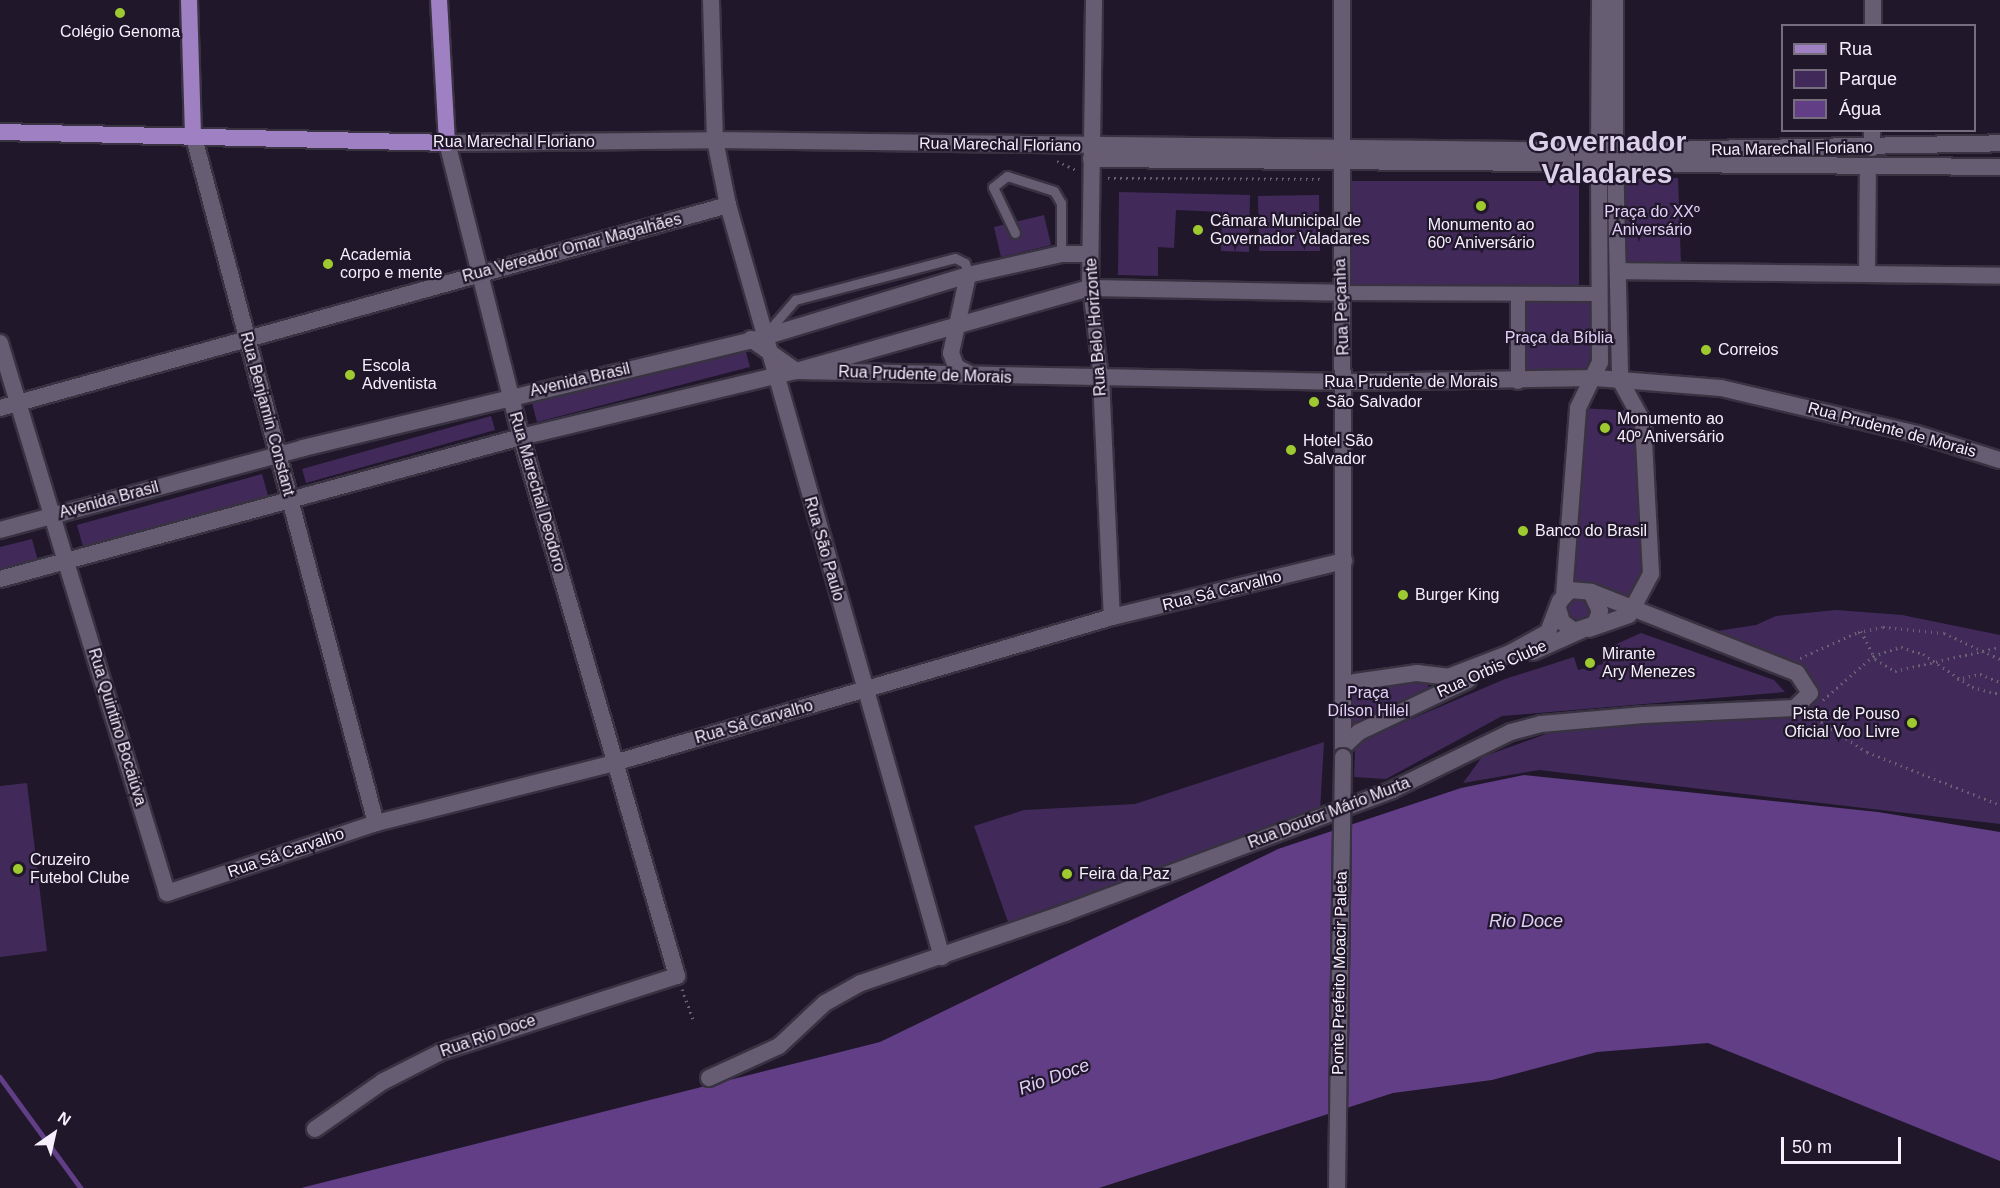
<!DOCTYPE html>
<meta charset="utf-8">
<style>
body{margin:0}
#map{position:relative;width:2000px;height:1188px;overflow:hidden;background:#20172a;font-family:Helvetica,sans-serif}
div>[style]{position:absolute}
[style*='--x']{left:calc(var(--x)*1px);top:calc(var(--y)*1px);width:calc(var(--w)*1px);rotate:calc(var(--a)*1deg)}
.green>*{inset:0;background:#412a59}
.water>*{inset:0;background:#613e85}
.stream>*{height:4.5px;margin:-2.25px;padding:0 2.25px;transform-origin:2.25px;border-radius:2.25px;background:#613e85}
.path>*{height:3px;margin-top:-1.5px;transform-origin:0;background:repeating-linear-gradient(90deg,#6a6273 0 1.5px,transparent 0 6px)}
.roads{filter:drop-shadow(2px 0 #383241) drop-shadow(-2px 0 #383241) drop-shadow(0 2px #383241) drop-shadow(0 -2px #383241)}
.service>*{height:9px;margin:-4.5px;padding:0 4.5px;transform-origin:4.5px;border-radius:4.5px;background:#675d73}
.pedestrian>*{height:14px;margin:-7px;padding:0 7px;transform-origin:7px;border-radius:7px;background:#675d73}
.minor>*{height:16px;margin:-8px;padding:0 8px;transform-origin:8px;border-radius:8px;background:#675d73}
.tertiary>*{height:16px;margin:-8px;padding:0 8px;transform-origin:8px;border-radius:8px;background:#675d73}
.secondary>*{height:16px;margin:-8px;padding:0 8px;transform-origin:8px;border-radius:8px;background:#675d73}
.primary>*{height:16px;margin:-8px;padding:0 8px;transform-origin:8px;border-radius:8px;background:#9f80c2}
.bridges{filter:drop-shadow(2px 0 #383241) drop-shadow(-2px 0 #383241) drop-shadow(0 2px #383241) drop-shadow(0 -2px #383241)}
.tertiary-bridge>*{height:16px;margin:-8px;padding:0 8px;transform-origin:8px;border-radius:8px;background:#675d73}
.dots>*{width:16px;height:16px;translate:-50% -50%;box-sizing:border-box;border:3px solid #20172a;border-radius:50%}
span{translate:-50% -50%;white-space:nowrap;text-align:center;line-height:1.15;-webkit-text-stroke:4.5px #20172a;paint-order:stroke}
.poi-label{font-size:16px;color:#f6f0fd}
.left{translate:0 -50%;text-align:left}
.right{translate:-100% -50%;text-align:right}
.street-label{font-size:16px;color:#f6f0fd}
.park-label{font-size:16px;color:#e3d1fa}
.water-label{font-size:18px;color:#e0cef7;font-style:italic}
.town-label{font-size:28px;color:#dbd0ea;font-weight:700}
.legend{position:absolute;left:1781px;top:24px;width:195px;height:108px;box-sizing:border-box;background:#20172a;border:2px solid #766e7e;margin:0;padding:8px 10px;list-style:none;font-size:18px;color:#f6f0fd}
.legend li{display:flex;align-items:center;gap:12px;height:30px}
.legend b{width:30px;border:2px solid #766e7e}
.north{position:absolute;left:24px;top:1104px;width:60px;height:60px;-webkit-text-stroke:4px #20172a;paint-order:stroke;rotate:34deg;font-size:16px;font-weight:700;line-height:24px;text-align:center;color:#f6f0fd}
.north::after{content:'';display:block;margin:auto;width:21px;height:27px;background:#f6f0fd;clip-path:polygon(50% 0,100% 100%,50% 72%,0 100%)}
.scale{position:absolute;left:1781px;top:1137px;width:120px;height:27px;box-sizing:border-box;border:3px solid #f6f0fd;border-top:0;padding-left:8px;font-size:18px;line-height:21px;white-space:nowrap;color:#f6f0fd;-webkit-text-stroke:4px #20172a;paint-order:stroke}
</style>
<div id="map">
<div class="green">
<i style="clip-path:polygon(1678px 178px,1681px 264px,1625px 265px,1622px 179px)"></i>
<i style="clip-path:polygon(1342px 181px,1579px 181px,1579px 293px,1342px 293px)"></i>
<i style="clip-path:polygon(1119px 192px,1250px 195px,1249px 252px,1221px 251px,1222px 212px,1176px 210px,1174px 248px,1158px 247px,1158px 276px,1118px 275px)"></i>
<i style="clip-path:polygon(1319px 195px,1320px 251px,1259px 251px,1258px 196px)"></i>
<i style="clip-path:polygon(1044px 215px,1051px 245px,1001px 257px,994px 227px)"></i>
<i style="clip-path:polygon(1521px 297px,1596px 297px,1594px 374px,1522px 379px)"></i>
<i style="clip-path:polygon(745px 349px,750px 367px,537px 422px,532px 403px)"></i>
<i style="clip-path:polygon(1578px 408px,1639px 411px,1652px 522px,1638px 608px,1564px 593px)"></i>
<i style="clip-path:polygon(491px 416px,495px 430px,306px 483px,302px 469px)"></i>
<i style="clip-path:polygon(262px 474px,269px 499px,84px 550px,77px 525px)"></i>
<i style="clip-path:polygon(32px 539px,38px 561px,0 571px,0 547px)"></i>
<i style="clip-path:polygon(1583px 591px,1596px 615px,1572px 626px,1563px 601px)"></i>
<i style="clip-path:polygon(1836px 610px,1902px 615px,2000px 635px,2000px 824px,1539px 770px,1463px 783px,1482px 757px,1557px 730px,1797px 712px,1812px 690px,1705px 633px,1756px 625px,1776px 616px)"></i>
<i style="clip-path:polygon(1641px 633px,1774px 680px,1785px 692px,1502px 716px,1386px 779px,1354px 777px,1355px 749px,1367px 738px,1505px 679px,1574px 657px,1578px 670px,1603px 664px,1601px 651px)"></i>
<i style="clip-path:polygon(1416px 675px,1428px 682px,1428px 691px,1350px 729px,1350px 687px)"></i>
<i style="clip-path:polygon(1324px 742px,1320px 811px,1008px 922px,974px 826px,1024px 810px,1135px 804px)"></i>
<i style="clip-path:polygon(27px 783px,47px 951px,0 957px,0 786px)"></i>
</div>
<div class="water">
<i style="clip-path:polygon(1524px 775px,1878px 812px,2000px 832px,2000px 1161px,1708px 1043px,1597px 1052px,1492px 1080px,1393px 1093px,1099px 1188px,301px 1188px,880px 1042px,1278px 849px,1461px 788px)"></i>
</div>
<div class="stream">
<i style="--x:0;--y:1077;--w:137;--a:53.9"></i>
</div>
<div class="path">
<i style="--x:1057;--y:161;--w:21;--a:25"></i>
<i style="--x:1108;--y:178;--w:212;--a:0.3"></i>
<i style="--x:1861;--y:631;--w:31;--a:63"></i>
<i style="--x:1875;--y:659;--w:23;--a:31"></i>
<i style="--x:1895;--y:671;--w:108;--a:-12.9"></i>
<i style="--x:1800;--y:658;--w:64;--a:-24.1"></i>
<i style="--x:1858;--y:632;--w:25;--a:-11"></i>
<i style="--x:1883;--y:627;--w:61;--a:5.6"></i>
<i style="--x:1944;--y:633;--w:62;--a:24.9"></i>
<i style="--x:1957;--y:679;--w:24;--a:-12"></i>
<i style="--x:1980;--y:674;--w:22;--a:22"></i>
<i style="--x:1823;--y:700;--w:67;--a:-41.3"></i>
<i style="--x:1873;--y:656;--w:29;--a:-18"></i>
<i style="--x:1901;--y:647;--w:23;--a:18"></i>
<i style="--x:1923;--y:654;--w:59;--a:34"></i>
<i style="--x:1972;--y:687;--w:29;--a:14"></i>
<i style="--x:1811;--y:715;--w:67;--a:33.5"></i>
<i style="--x:1867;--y:752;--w:143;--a:21.7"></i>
<i style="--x:682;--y:989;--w:32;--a:70"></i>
</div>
<div class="roads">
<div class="service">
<i style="--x:1015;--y:233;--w:51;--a:-115.6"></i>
<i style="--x:993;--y:187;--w:18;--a:-38"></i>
<i style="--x:1007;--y:176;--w:49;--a:17.7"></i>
<i style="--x:1054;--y:191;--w:14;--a:60"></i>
<i style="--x:1061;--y:203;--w:51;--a:90"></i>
<i style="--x:764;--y:336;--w:48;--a:-49.3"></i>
<i style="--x:795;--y:300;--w:165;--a:-14.7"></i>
<i style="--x:955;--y:258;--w:11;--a:27"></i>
<i style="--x:965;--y:263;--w:12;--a:76"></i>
</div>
<div class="pedestrian">
<i style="--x:1090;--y:288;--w:91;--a:83"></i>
<i style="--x:1341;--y:293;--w:259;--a:0.2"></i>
<i style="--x:1518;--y:294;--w:88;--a:90"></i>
</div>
<div class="minor">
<i style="--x:711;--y:0;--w:140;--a:88.4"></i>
<i style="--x:715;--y:140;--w:66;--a:78.7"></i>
<i style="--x:728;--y:205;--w:782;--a:74.12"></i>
<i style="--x:193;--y:134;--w:713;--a:75.13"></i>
<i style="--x:1618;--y:271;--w:382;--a:0.7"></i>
<i style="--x:1867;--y:273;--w:107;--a:-89.5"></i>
<i style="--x:1090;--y:288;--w:251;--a:1.1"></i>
<i style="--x:1101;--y:378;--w:239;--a:87.4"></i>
<i style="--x:0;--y:408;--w:756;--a:-15.58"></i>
<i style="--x:66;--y:562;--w:346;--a:73"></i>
<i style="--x:167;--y:893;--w:220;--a:-18.5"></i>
<i style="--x:376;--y:823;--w:245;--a:-14.1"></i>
<i style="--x:614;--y:763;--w:519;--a:-16.34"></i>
<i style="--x:1112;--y:617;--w:239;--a:-13.6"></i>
<i style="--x:709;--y:1078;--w:77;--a:-24.6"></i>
<i style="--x:779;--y:1046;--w:63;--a:-43.1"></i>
<i style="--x:825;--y:1003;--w:41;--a:-29.1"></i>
<i style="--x:861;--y:983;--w:216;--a:-18.9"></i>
<i style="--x:1065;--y:913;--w:349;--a:-20.6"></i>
<i style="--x:1392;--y:790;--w:132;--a:-26"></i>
<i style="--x:1511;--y:732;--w:31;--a:-15"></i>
<i style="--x:1541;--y:724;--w:103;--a:-5"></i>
<i style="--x:1644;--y:715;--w:151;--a:-2.7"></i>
<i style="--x:1795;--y:708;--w:21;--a:-45"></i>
<i style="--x:1810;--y:693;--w:24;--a:-123"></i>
<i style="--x:1797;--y:673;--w:221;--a:-158.5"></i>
<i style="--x:315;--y:1129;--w:82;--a:-35"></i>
<i style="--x:382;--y:1082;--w:66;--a:-27"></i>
<i style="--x:441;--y:1052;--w:248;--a:-17.9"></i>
<i style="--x:677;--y:976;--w:561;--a:-106.14"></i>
<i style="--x:521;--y:437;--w:303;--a:-104.1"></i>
</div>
<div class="tertiary">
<i style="--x:1342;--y:0;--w:757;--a:89.92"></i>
<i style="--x:1873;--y:26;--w:26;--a:-90"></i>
<i style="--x:1872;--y:148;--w:18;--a:-90"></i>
<i style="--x:1615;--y:153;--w:227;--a:88.7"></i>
<i style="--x:1091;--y:159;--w:909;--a:0.5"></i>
<i style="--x:968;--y:275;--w:80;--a:102.3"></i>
<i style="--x:951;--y:353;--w:15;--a:70"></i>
<i style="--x:956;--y:367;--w:18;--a:27"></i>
<i style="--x:751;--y:339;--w:55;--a:35.4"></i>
<i style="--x:796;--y:371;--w:549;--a:1.15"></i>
<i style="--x:1345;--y:382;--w:251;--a:-0.9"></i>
<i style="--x:1596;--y:378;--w:125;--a:4.6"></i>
<i style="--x:1721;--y:388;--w:201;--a:13.2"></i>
<i style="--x:1917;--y:434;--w:87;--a:17.4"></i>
<i style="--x:0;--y:343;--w:229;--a:73.2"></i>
<i style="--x:0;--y:530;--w:314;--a:-15.1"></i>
<i style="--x:303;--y:448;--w:474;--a:-13.5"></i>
<i style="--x:764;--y:337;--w:213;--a:-16.9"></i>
<i style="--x:968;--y:275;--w:95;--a:-12.7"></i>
<i style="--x:1061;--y:254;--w:29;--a:0"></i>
<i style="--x:0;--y:579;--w:540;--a:-15.25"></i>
<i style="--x:521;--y:437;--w:283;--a:-13.5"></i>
<i style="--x:796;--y:371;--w:305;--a:-15.8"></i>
<i style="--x:1090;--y:288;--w:288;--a:-89.2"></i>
<i style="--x:1564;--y:595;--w:188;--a:-85.7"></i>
<i style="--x:1578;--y:408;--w:51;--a:-64.4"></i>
<i style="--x:1600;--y:362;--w:211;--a:-90.3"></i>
<i style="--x:1599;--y:151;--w:401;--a:-1.1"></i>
<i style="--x:1589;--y:629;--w:42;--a:-19.3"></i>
<i style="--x:1629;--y:615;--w:47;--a:-61.8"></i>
<i style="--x:1651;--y:574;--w:152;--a:-93"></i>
<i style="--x:1643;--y:422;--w:48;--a:-118.7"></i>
<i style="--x:1533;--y:652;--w:54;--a:-24.2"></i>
<i style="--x:1355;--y:682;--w:63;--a:-8.3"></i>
<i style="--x:1417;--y:673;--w:31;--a:7"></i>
<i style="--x:1448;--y:677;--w:66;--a:-21.2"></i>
<i style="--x:1510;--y:653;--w:43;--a:-28.9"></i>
<i style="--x:1548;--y:632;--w:33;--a:-69"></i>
<i style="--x:1560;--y:601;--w:15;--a:-48"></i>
<i style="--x:1570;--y:590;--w:21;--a:5"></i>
<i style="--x:1591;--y:592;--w:21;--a:65"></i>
<i style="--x:1600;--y:611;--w:14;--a:111"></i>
<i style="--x:1595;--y:624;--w:22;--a:162"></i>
<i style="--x:1574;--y:631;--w:15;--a:-143"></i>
<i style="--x:1562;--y:622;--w:15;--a:-106"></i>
<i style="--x:1343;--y:747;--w:22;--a:-43"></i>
<i style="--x:1359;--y:732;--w:121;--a:-25.5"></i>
</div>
<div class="secondary">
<i style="--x:447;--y:143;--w:268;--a:-0.6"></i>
<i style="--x:715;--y:140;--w:884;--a:0.71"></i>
<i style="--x:1599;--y:151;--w:151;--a:-89.6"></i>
<i style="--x:1615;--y:151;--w:151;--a:-90"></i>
</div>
<div class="primary">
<i style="--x:189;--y:0;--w:134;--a:88.3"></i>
<i style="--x:0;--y:132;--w:447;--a:1.4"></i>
<i style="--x:447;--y:143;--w:143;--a:-93.2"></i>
</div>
</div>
<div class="bridges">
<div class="tertiary-bridge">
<i style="--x:1337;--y:1188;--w:431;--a:-89.2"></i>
</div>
</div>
<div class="dots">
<i style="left:120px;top:13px;background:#9eca2f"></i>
<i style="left:1481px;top:206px;background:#9eca2f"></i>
<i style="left:1198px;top:230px;background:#9eca2f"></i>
<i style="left:328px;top:264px;background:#9eca2f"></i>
<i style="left:1706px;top:350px;background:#9eca2f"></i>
<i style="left:350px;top:375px;background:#9eca2f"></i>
<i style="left:1314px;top:402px;background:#9eca2f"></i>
<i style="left:1605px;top:428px;background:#9eca2f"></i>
<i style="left:1291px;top:450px;background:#9eca2f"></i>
<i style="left:1523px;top:531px;background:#9eca2f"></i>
<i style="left:1403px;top:595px;background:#9eca2f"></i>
<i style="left:1590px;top:663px;background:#9eca2f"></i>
<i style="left:1912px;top:723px;background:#9eca2f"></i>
<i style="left:18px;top:869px;background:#9eca2f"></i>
<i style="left:1067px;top:874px;background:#9eca2f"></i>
</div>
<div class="poi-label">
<span style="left:120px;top:32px">Colégio Genoma</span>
<span class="left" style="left:1210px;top:230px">Câmara Municipal de<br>Governador Valadares</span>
<span style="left:1481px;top:234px">Monumento ao<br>60º Aniversário</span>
<span class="left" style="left:340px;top:264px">Academia<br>corpo e mente</span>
<span class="left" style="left:1718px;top:350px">Correios</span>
<span class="left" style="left:362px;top:375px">Escola<br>Adventista</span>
<span class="left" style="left:1326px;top:402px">São Salvador</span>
<span class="left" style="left:1617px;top:428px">Monumento ao<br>40º Aniversário</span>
<span class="left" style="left:1303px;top:450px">Hotel São<br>Salvador</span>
<span class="left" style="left:1535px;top:531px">Banco do Brasil</span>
<span class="left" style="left:1415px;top:595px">Burger King</span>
<span class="left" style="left:1602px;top:663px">Mirante<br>Ary Menezes</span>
<span class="right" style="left:1900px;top:723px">Pista de Pouso<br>Oficial Voo Livre</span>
<span class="left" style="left:30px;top:869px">Cruzeiro<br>Futebol Clube</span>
<span class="left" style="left:1079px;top:874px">Feira da Paz</span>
</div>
<div class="street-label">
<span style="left:514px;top:142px">Rua Marechal Floriano</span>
<span style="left:1000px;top:145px;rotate:1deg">Rua Marechal Floriano</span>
<span style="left:1792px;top:149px;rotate:-1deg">Rua Marechal Floriano</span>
<span style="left:572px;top:248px;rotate:-15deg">Rua Vereador Omar Magalhães</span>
<span style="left:1342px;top:307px;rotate:-92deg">Rua Peçanha</span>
<span style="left:1096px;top:327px;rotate:-94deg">Rua Belo Horizonte</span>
<span style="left:925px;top:375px;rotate:2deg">Rua Prudente de Morais</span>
<span style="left:580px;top:380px;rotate:-13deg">Avenida Brasil</span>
<span style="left:1411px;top:382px">Rua Prudente de Morais</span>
<span style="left:267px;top:414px;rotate:75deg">Rua Benjamin Constant</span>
<span style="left:1892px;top:430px;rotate:15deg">Rua Prudente de Morais</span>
<span style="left:537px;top:492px;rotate:74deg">Rua Marechal Deodoro</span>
<span style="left:109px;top:500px;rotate:-15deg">Avenida Brasil</span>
<span style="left:824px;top:549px;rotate:74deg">Rua São Paulo</span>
<span style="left:1222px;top:591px;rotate:-14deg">Rua Sá Carvalho</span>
<span style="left:1492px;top:669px;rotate:-24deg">Rua Orbis Clube</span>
<span style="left:754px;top:722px;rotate:-16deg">Rua Sá Carvalho</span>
<span style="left:117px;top:727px;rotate:73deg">Rua Quintino Bocaiúva</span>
<span style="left:1329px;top:813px;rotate:-21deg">Rua Doutor Mário Murta</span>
<span style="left:286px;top:853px;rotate:-19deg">Rua Sá Carvalho</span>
<span style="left:1340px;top:973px;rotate:-89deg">Ponte Prefeito Moacir Paleta</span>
<span style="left:488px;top:1036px;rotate:-19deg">Rua Rio Doce</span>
</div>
<div class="park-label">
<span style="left:1652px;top:221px">Praça do XXº<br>Aniversário</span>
<span style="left:1559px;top:338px">Praça da Bíblia</span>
<span style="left:1368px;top:702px">Praça<br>Dílson Hilel</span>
</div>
<div class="water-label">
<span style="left:1526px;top:921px">Rio Doce</span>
<span style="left:1054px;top:1077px;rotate:-20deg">Rio Doce</span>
</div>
<div class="town-label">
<span style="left:1607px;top:158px">Governador<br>Valadares</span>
</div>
<ul class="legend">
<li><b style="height:8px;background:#9f80c2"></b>Rua</li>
<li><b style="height:16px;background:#412a59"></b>Parque</li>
<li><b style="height:16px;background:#613e85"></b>Água</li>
</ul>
<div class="north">N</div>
<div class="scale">50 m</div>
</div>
